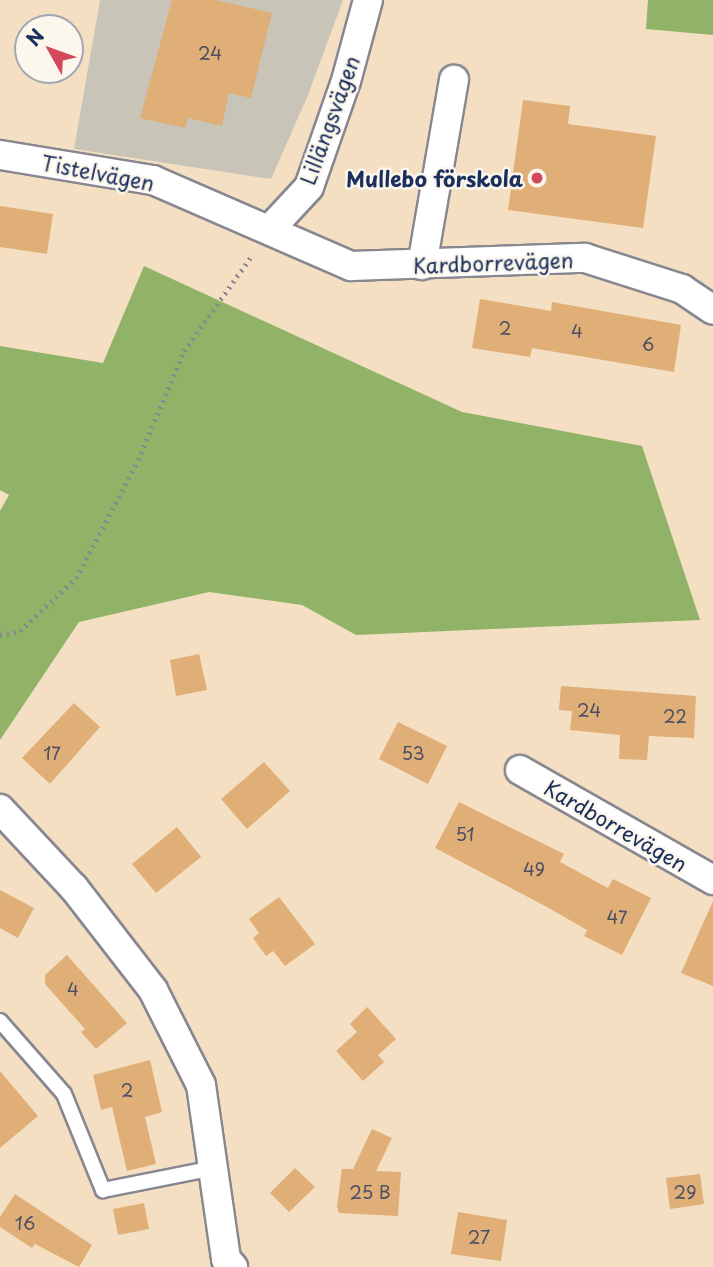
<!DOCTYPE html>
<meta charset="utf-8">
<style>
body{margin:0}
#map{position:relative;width:713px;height:1267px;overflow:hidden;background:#f4dfc3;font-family:"Playpen Sans",sans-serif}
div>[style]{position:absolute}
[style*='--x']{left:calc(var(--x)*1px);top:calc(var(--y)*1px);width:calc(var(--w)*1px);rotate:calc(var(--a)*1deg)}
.industrial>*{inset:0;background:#c8c4b8}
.forest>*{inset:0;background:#90b368}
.building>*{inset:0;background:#dfaf77}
.path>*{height:4.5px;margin-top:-2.25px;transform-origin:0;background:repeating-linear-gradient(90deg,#888790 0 2px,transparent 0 7px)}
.roads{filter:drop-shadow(2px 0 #888790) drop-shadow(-2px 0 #888790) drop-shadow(0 2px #888790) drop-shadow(0 -2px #888790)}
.lane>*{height:14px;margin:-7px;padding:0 7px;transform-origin:7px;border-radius:7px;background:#fff}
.street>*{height:28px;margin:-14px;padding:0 14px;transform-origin:14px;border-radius:14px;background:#fff}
.dots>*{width:19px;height:19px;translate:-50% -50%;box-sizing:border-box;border:4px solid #fbf7ec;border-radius:50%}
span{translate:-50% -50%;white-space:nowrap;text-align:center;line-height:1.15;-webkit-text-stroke:5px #fbf7ec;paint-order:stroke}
.number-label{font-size:18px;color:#4c4f64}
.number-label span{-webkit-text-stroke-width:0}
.street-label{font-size:21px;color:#1b2f5e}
.poi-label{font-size:21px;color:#1b2f5e;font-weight:700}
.right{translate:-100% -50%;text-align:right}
.north{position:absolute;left:14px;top:14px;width:70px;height:70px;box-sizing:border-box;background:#fbf7ec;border:2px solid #a1a7b3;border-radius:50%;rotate:310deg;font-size:19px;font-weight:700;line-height:28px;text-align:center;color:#1b2f5e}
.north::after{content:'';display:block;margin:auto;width:24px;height:32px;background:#d1495b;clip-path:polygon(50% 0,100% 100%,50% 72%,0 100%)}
</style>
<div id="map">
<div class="industrial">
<i style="clip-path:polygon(100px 0,343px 0,308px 95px,271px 179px,74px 149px)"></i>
</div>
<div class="forest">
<i style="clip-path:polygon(648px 0,713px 0,713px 35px,646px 29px)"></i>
<i style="clip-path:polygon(144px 266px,462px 412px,642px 446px,700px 620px,356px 635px,302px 605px,209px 592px,79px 622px,0 740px,0 511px,9px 495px,0 490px,0 346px,103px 363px)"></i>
</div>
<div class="building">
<i style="clip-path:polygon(172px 0,216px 0,272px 13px,251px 98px,229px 93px,222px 126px,188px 118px,185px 128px,140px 118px)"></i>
<i style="clip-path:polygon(523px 100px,570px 106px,568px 124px,656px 136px,643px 228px,508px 210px)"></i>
<i style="clip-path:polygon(0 206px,53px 214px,47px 254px,0 247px)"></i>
<i style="clip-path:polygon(480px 299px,551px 311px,552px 302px,681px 325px,674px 372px,532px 348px,530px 357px,472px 348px)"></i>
<i style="clip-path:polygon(199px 654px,207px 690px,176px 696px,170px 660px)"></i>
<i style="clip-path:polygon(561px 686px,696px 696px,694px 738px,649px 736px,647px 760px,619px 759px,620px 735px,570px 730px,572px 711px,559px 710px)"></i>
<i style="clip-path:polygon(74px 703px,100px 727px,50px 784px,22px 758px)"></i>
<i style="clip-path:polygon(398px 722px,447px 746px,428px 784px,379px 759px)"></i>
<i style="clip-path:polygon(264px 762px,290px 791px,247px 829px,221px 799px)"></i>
<i style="clip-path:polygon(459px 802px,564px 854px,560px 862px,608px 888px,613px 879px,651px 898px,622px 955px,584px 936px,587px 930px,547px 907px,435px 848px)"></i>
<i style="clip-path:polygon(177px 827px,201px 857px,156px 893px,132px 864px)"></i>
<i style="clip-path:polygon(0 890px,34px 908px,18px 938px,0 928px)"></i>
<i style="clip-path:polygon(279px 897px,315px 944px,285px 966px,273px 951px,266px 956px,253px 938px,259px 933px,249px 919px)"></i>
<i style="clip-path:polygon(713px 901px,713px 986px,681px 973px)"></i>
<i style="clip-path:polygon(67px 955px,127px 1023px,96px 1049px,81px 1032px,85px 1029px,45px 984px,45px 975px)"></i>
<i style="clip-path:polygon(367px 1007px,396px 1039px,378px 1055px,384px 1062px,363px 1081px,336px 1051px,357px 1032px,350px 1024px)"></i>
<i style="clip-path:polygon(150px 1060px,162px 1112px,145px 1117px,156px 1164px,127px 1171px,112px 1107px,101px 1110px,93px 1075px)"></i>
<i style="clip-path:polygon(0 1071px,38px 1116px,0 1148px)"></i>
<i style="clip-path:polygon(372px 1129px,392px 1138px,376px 1171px,401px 1172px,398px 1216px,339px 1213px,337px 1206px,342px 1169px,353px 1169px)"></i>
<i style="clip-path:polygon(295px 1168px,315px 1187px,289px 1212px,270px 1193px)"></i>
<i style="clip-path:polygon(700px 1174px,704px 1204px,670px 1209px,666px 1178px)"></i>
<i style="clip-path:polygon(15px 1194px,92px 1245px,79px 1267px,35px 1244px,32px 1248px,0 1227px,0 1217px)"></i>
<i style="clip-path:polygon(144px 1203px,149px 1229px,118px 1235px,113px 1209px)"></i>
<i style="clip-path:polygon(458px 1212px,507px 1220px,501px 1261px,451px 1254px)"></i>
</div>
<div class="path">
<i style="--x:0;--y:635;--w:20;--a:-11"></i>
<i style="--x:20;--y:631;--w:77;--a:-43.4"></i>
<i style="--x:76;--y:578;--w:133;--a:-62.3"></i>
<i style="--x:138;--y:460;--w:118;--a:-67.1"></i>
<i style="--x:184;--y:351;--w:119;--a:-54.6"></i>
</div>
<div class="roads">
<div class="lane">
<i style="--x:0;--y:1021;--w:97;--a:48.8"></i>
<i style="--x:64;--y:1094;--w:104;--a:67.9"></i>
<i style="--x:103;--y:1190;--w:113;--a:-11.2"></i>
</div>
<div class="street">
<i style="--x:0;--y:155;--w:155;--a:9.3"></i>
<i style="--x:153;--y:180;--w:216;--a:23.5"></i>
<i style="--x:351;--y:266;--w:234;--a:-2"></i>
<i style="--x:585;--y:258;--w:102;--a:17.7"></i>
<i style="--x:682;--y:289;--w:37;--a:34"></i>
<i style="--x:271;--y:228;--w:56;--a:-47.2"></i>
<i style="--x:309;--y:187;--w:112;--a:-70.8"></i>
<i style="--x:346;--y:81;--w:84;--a:-74.8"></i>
<i style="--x:422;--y:265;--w:188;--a:-80.2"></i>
<i style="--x:520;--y:770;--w:222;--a:29.7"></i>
<i style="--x:0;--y:809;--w:108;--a:46.9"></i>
<i style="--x:74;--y:888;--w:129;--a:52.2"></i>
<i style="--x:153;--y:990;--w:106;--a:63.2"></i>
<i style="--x:201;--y:1085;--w:176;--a:81.8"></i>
<i style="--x:226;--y:1259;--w:11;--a:49"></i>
</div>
</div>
<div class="dots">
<i style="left:537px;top:178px;background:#d1495b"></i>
</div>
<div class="number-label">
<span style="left:210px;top:53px">24</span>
<span style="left:505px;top:328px">2</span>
<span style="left:577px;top:331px">4</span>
<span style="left:648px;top:344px">6</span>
<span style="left:589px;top:710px">24</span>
<span style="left:675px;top:716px">22</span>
<span style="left:52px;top:753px">17</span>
<span style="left:413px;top:753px">53</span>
<span style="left:465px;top:834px">51</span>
<span style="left:534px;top:869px">49</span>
<span style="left:617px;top:917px">47</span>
<span style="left:73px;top:989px">4</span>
<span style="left:127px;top:1090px">2</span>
<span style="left:370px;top:1192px">25 B</span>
<span style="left:685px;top:1192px">29</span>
<span style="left:25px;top:1223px">16</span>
<span style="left:479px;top:1237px">27</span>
</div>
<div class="street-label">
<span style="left:329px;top:120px;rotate:-70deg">Lillängsvägen</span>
<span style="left:98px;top:172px;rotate:11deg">Tistelvägen</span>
<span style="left:493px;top:262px;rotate:-2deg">Kardborrevägen</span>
<span style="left:616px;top:825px;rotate:30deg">Kardborrevägen</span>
</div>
<div class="poi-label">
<span class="right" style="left:523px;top:178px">Mullebo förskola</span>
</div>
<div class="north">N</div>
</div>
